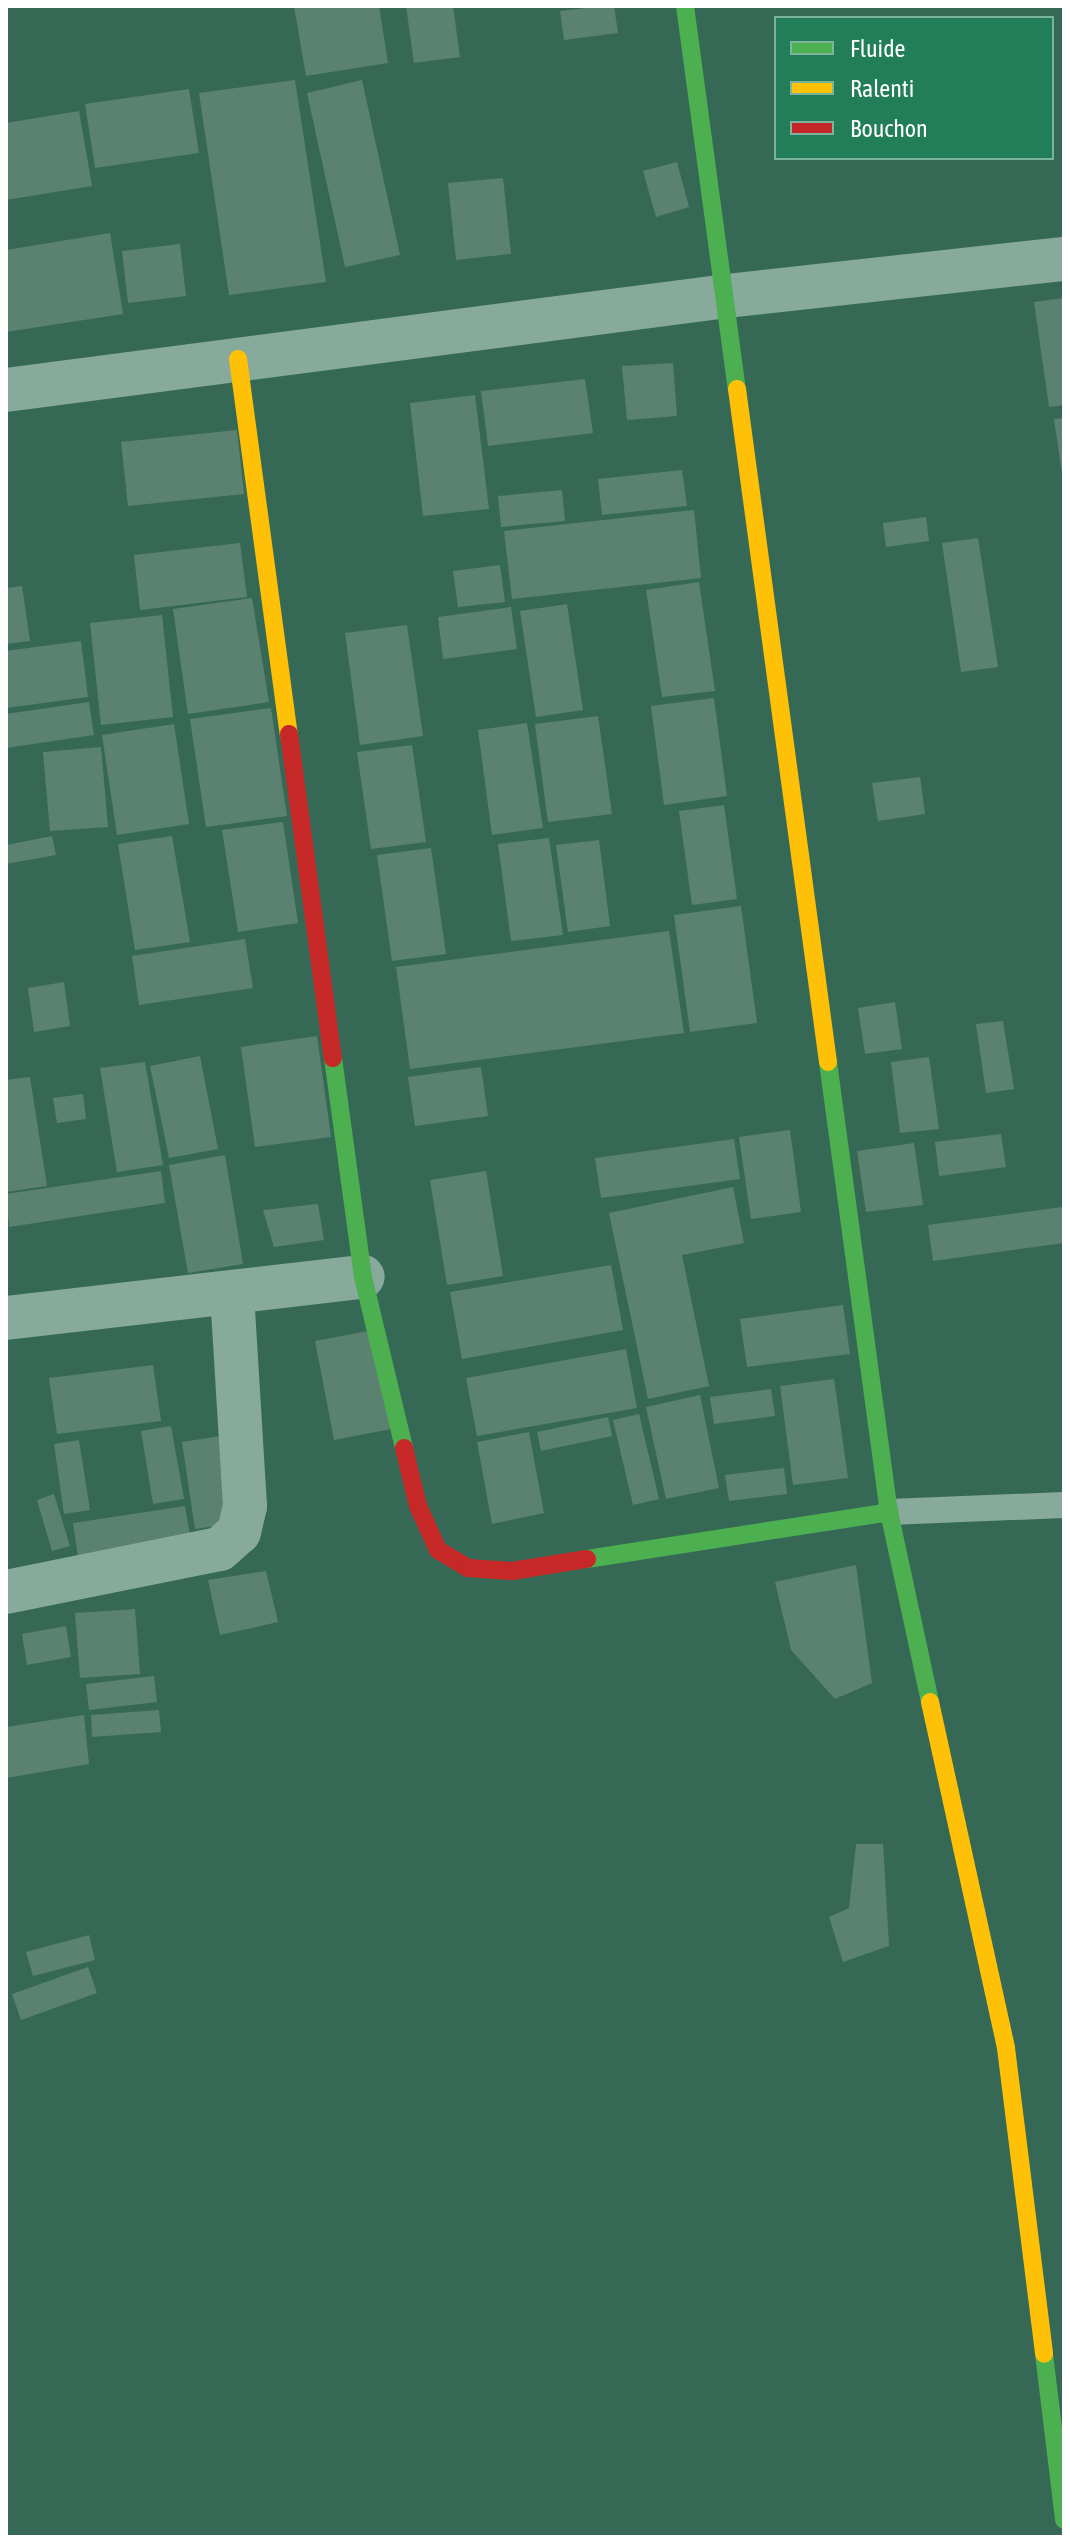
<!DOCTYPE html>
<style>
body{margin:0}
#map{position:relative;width:1070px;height:2543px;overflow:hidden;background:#366955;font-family:"Asap Condensed",sans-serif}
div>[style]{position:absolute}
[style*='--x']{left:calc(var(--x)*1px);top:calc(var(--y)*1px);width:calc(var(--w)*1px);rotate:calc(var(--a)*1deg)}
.building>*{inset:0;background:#5b8171}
.lane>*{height:26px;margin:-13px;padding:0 13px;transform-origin:13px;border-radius:13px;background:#87aa9c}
.street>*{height:44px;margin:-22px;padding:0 22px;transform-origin:22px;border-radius:22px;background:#87aa9c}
.fast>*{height:18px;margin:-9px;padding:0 9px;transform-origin:9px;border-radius:9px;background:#4caf50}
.slow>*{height:18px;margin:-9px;padding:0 9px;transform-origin:9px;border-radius:9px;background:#ffc107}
.jam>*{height:18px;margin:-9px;padding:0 9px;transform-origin:9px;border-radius:9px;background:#c62828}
span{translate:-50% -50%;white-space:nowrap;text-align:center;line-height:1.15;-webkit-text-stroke:8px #217e59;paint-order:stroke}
.frame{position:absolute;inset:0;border:8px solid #fff;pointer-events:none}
.legend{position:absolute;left:774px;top:16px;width:280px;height:144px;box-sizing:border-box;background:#217e59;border:2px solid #7ab29b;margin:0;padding:10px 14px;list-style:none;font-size:24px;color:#fff}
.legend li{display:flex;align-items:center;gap:16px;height:40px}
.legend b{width:40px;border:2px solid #7ab29b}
</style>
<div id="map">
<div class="building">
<i style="clip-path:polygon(294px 6px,379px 6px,388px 63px,306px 76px)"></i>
<i style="clip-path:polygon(406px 6px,453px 6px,460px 57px,414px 63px)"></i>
<i style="clip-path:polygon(603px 6px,614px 6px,618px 33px,564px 40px,560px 11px)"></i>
<i style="clip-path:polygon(295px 80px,326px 282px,229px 295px,199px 93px)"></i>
<i style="clip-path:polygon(362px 80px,400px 255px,345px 267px,307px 93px)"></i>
<i style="clip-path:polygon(189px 89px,199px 153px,95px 168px,85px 104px)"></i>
<i style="clip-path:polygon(79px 111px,92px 186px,6px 200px,6px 123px)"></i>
<i style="clip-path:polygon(677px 162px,689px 207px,656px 217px,643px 171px)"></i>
<i style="clip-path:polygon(503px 178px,511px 254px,456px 260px,448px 183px)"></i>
<i style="clip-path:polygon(110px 233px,123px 314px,6px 332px,6px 250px)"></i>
<i style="clip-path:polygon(180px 244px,186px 296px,128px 303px,122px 251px)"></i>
<i style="clip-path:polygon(1064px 298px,1064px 405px,1049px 407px,1034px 302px)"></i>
<i style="clip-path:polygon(673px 363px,677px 416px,627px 420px,622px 366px)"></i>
<i style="clip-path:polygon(585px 379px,593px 433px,488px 446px,481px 391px)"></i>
<i style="clip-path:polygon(475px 395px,489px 509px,423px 516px,410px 403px)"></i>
<i style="clip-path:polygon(1064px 418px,1064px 473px,1062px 473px,1054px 419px)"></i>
<i style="clip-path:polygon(237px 430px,244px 494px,128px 506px,121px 442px)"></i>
<i style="clip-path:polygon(682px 470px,687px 506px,602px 515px,598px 479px)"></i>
<i style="clip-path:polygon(562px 490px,565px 521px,501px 527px,498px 496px)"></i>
<i style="clip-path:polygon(694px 510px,701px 578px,512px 599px,504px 531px)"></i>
<i style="clip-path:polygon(926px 517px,929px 541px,886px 547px,883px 523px)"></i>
<i style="clip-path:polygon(978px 538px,998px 667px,961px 672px,942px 543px)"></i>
<i style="clip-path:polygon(240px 543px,247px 597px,140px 610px,134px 555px)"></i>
<i style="clip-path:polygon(500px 565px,505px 602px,458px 607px,453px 571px)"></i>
<i style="clip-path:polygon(699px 582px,715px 691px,662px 697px,646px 590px)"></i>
<i style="clip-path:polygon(22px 586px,30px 641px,6px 644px,6px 588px)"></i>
<i style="clip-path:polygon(252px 598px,269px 702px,188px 714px,173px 609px)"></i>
<i style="clip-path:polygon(567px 604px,583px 710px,536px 717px,520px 611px)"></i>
<i style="clip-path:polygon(511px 607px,517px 649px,443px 659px,438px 617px)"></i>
<i style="clip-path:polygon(162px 615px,173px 717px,101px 725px,90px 623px)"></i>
<i style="clip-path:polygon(407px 625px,423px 736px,360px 745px,345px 633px)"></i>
<i style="clip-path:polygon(81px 641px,88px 697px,6px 708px,6px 651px)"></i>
<i style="clip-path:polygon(714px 698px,727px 796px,664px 805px,651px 706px)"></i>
<i style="clip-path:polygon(89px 702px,94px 735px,6px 748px,6px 714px)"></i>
<i style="clip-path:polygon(271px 708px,287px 816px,206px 827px,190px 719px)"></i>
<i style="clip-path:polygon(598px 716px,612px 814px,548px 822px,535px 724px)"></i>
<i style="clip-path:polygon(527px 723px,543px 828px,492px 835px,478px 730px)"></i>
<i style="clip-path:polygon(174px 724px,189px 824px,117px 835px,102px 735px)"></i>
<i style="clip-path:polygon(412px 745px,426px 842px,371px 849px,357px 752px)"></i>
<i style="clip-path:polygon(101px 747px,108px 827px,50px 831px,43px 752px)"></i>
<i style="clip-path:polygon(920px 777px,925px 814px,878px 821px,872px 783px)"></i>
<i style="clip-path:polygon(724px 805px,737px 899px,692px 905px,679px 811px)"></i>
<i style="clip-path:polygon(283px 822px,298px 923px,238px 932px,222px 830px)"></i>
<i style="clip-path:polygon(52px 836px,56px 855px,6px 864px,6px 845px)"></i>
<i style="clip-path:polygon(172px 836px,190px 942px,135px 950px,118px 844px)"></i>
<i style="clip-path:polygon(549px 838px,563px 935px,511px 941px,498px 844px)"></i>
<i style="clip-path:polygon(599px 840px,610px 926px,568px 932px,556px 845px)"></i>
<i style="clip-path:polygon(431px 848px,446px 954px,392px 961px,377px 855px)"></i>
<i style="clip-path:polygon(741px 906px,757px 1023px,690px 1032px,674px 915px)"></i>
<i style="clip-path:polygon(669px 931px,684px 1033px,410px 1069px,396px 967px)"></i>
<i style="clip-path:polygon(245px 939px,253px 988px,139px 1005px,132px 956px)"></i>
<i style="clip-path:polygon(64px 982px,70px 1026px,34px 1032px,28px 988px)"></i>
<i style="clip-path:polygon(895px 1002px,902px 1049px,865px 1054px,858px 1008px)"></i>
<i style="clip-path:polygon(1003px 1021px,1014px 1089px,986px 1093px,976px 1024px)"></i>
<i style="clip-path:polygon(317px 1036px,331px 1137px,255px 1147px,241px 1047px)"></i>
<i style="clip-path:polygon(200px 1056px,218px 1149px,169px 1158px,150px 1066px)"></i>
<i style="clip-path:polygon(929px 1057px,939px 1129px,900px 1133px,891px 1062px)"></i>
<i style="clip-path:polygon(145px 1062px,163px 1165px,117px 1172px,100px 1068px)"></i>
<i style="clip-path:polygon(481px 1067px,488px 1116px,415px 1126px,408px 1077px)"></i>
<i style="clip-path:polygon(30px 1077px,47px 1186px,6px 1192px,6px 1080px)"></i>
<i style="clip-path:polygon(83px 1094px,86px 1119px,57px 1123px,53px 1098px)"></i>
<i style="clip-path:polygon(790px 1130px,801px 1212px,751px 1219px,739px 1137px)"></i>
<i style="clip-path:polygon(1001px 1134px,1006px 1167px,939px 1176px,935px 1142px)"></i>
<i style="clip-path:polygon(734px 1139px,740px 1179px,601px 1198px,595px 1158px)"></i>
<i style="clip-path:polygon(914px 1143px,923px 1205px,866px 1212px,857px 1151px)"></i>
<i style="clip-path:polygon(225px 1155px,243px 1264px,188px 1273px,169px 1165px)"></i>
<i style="clip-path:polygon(161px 1171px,165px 1203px,9px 1227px,6px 1194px)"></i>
<i style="clip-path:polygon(486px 1171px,503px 1276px,447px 1285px,430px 1180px)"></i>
<i style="clip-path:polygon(733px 1187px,744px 1243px,682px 1255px,709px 1386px,648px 1399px,609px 1213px)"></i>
<i style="clip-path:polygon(318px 1204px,324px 1240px,274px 1247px,263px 1210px)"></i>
<i style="clip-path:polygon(1062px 1207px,1064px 1243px,933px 1261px,928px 1225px)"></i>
<i style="clip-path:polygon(611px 1265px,623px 1330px,462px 1359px,450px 1292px)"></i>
<i style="clip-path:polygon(843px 1305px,850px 1354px,747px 1367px,740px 1319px)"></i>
<i style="clip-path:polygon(373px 1330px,391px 1429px,334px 1440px,315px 1341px)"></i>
<i style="clip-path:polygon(626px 1349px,637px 1408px,477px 1436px,466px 1378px)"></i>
<i style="clip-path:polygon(153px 1365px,161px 1421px,57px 1434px,49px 1378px)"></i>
<i style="clip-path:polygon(834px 1379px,848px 1478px,793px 1485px,780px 1386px)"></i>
<i style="clip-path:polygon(771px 1389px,775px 1416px,714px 1424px,710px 1397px)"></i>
<i style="clip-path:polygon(700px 1395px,719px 1488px,666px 1499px,646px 1407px)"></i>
<i style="clip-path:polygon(639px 1414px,659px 1499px,633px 1505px,613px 1420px)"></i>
<i style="clip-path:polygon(608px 1417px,612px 1436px,541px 1451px,537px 1432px)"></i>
<i style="clip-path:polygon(171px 1426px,184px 1499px,153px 1504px,141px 1431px)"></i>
<i style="clip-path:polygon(529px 1432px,544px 1513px,492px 1524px,477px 1442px)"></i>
<i style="clip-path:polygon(221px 1436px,235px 1523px,195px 1529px,182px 1442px)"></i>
<i style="clip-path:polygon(79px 1440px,90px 1510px,64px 1514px,54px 1444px)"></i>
<i style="clip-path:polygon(784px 1468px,787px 1494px,729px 1501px,725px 1475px)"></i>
<i style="clip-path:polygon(54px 1494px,70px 1546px,52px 1551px,37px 1500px)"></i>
<i style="clip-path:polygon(185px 1506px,193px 1552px,80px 1571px,73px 1523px)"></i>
<i style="clip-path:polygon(856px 1565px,872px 1683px,835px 1699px,791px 1650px,775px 1582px)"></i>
<i style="clip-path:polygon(266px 1571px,278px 1622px,220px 1635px,208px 1580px)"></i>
<i style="clip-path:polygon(135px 1609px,140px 1674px,80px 1678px,75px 1613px)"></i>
<i style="clip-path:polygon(66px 1626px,71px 1657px,27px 1665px,22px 1634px)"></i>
<i style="clip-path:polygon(154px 1676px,157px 1702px,89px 1710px,86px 1684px)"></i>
<i style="clip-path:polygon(159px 1710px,161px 1732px,92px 1737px,91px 1715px)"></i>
<i style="clip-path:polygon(84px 1715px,89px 1764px,6px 1778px,6px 1727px)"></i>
<i style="clip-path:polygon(856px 1844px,883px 1844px,889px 1946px,843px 1962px,829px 1917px,849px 1908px)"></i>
<i style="clip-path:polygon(89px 1935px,95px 1960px,33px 1976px,26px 1952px)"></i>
<i style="clip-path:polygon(88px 1967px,97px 1993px,21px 2020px,12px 1994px)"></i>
</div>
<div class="lane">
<i style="--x:889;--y:1512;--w:175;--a:-2.3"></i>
</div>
<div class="street">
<i style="--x:6;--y:390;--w:727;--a:-7.43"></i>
<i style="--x:727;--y:296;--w:339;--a:-6.3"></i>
<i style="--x:6;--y:1318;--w:359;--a:-6.6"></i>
<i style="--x:6;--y:1592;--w:218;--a:-11.4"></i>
<i style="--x:220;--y:1549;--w:25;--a:-42"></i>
<i style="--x:239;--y:1532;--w:27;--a:-77"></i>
<i style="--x:245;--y:1506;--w:212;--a:-93.5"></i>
</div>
<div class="fast">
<i style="--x:685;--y:6;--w:387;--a:82.3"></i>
<i style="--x:333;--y:1058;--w:221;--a:82.2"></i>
<i style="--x:363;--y:1277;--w:176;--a:76.5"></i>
<i style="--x:828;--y:1062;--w:454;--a:82.3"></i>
<i style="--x:889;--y:1512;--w:194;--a:77.8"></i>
<i style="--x:587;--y:1559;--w:306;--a:-8.8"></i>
<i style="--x:1044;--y:2354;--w:167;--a:83.1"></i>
</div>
<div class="slow">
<i style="--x:238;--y:359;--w:378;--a:82.3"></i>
<i style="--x:737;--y:389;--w:679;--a:82.3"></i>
<i style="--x:930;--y:1702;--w:354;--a:77.6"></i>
<i style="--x:1006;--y:2048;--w:308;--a:82.9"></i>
</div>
<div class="jam">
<i style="--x:289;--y:734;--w:327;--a:82.3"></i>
<i style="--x:404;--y:1448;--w:60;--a:76.4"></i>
<i style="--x:418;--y:1506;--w:48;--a:65.6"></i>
<i style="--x:438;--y:1550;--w:35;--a:31"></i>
<i style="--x:468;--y:1568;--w:44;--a:3.9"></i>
<i style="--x:512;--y:1571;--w:76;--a:-9.1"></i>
</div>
<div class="frame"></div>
<ul class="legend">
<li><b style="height:10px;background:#4caf50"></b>Fluide</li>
<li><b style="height:10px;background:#ffc107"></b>Ralenti</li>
<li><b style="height:10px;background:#c62828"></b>Bouchon</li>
</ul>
</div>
